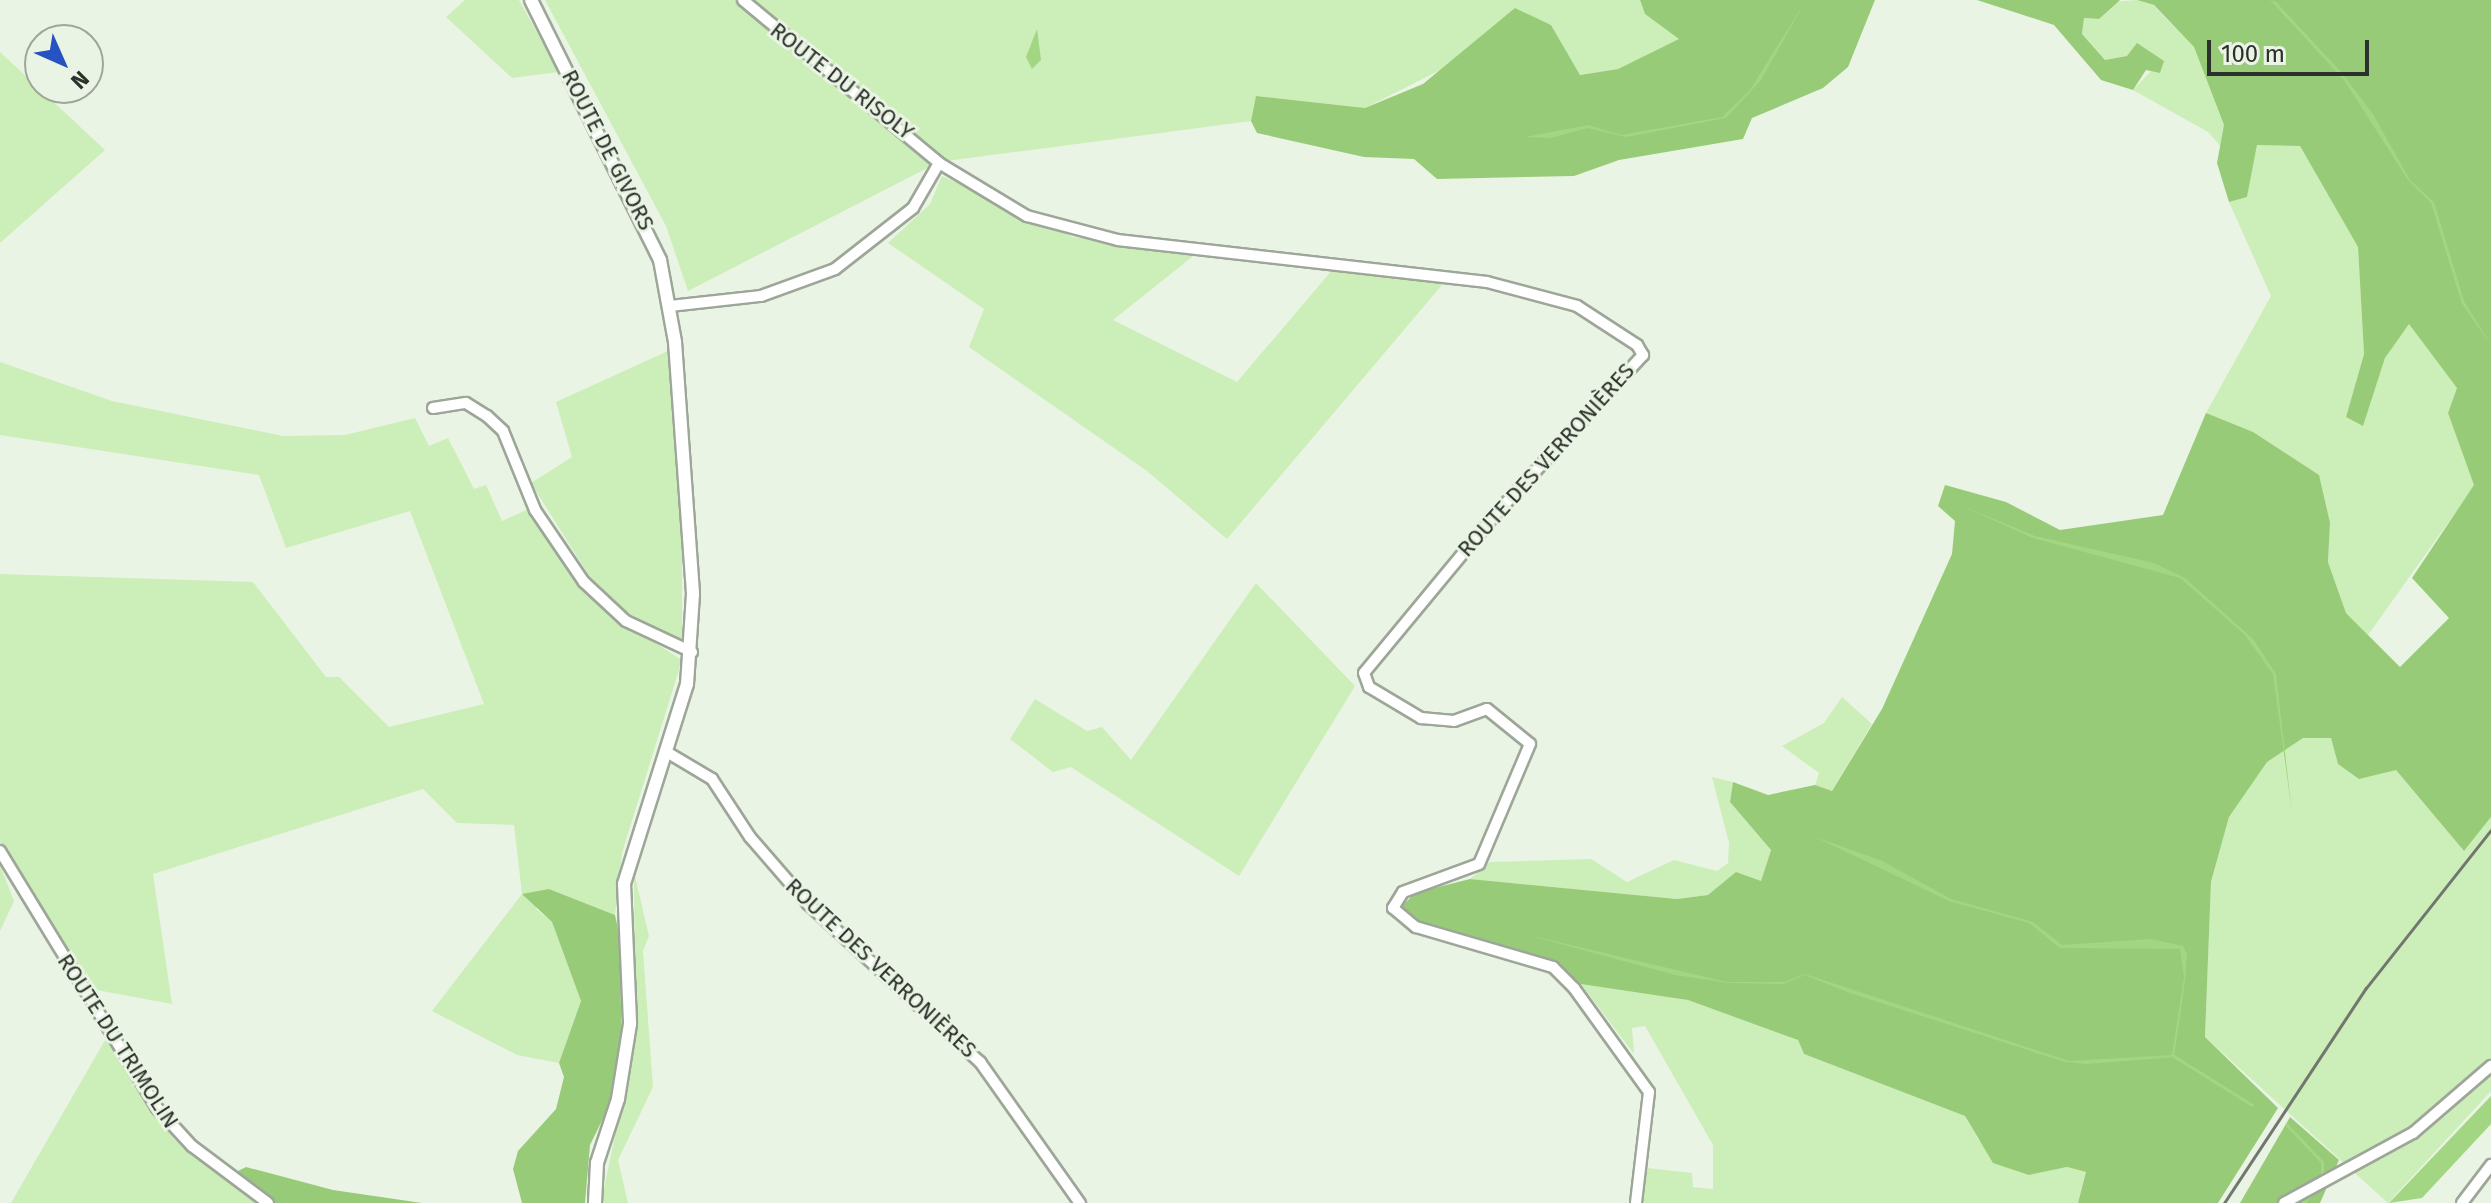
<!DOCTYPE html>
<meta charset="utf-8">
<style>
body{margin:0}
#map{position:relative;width:2491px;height:1203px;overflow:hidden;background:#eaf4e5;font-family:"Fira Sans",sans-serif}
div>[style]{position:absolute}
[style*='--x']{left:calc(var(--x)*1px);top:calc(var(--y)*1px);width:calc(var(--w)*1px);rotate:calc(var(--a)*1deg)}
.green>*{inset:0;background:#cceeb9}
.forest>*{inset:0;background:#98cb78}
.water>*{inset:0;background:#a2d682}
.stream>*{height:3px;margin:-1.5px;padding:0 1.5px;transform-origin:1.5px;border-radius:1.5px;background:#a2d682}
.roads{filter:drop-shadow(2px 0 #9da698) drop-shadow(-2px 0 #9da698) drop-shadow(0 2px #9da698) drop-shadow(0 -2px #9da698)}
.minor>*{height:10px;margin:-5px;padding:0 5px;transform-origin:5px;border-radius:5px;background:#fff}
.tertiary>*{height:12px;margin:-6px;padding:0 6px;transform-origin:6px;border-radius:6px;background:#fff}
.rail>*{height:3px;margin:-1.5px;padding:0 1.5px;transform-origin:1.5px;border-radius:1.5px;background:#71776e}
span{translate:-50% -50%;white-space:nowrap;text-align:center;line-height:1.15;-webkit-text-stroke:6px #eaf4e5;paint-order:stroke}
.street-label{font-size:22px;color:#2d312b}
.north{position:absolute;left:24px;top:24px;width:80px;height:80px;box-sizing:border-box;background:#eaf4e5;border:2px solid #9ea69b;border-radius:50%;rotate:135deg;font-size:22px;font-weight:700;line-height:32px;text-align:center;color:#2d312b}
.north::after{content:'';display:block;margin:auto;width:28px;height:36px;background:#2752c1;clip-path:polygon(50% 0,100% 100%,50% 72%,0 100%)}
.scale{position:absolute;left:2207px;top:40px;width:162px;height:36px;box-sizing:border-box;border:4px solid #2d312b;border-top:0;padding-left:10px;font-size:24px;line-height:28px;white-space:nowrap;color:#2d312b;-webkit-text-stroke:6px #eaf4e5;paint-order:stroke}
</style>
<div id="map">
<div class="green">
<i style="clip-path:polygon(465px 0,519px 0,559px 72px,512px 78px,446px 17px)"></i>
<i style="clip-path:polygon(545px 0,1640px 0,1645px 14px,1680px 39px,1618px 69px,1580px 75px,1551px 25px,1515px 9px,1460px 60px,1365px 108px,1257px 96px,1251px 121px,939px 162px,688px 291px,666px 226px)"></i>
<i style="clip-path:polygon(2137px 0,2153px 5px,2194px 47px,2224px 125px,2224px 150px,2208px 132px,2133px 90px,2153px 69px,2127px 56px,2105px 60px,2082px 34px,2084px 18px,2099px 19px,2112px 2px)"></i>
<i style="clip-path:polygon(0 52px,105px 150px,0 243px)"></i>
<i style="clip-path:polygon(2257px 145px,2300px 146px,2358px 247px,2364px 354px,2346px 417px,2363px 425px,2385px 358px,2409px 323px,2458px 388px,2448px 413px,2475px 485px,2368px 635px,2346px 613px,2328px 562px,2330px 523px,2206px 413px,2271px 296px,2229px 202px,2247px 196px)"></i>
<i style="clip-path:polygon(942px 176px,1073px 237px,1197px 253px,1113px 320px,1237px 382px,1333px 269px,1447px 279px,1227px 539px,1147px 471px,969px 347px,984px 309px,888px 243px,930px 204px)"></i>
<i style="clip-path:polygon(668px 351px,682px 540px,682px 639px,652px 630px,598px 590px,531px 483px,572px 457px,556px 402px)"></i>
<i style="clip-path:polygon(0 362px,112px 401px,283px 436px,345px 435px,415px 418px,429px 446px,448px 438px,474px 489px,486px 485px,502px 521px,531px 508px,556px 552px,605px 611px,682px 660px,622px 853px,615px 915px,549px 889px,536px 909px,552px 922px,581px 1001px,559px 1063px,517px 1055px,432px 1011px,522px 894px,514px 825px,457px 823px,423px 789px,153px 874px,172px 1004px,91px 989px,0 842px,0 574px,253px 582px,326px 677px,339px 677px,389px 727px,484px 704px,410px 511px,286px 548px,259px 475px,0 435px)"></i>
<i style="clip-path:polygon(1256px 583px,1355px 686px,1239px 876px,1071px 767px,1053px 772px,1010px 739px,1035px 699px,1087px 731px,1102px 727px,1131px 760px)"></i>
<i style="clip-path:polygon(1842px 697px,1872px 724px,1831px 792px,1815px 785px,1819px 773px,1782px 746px,1824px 723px)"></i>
<i style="clip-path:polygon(2303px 738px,2331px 738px,2338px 764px,2396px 770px,2464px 851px,2491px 817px,2491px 1091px,2388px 1203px,2205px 1037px,2211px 882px,2229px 817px,2267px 761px)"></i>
<i style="clip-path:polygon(1712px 777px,1733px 782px,1730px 802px,1771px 850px,1761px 881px,1736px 873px,1708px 895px,1677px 899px,1470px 879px,1490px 862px,1591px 859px,1627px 882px,1674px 860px,1717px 871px,1728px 863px,1729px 843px)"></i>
<i style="clip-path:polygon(0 865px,14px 901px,0 931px)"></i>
<i style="clip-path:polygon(634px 872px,649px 936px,643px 951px,653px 1087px,618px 1160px,628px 1203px,601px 1203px,635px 1039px)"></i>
<i style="clip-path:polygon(1594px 982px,1688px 1000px,1772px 1029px,1798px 1040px,1804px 1054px,1965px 1116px,1979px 1141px,2029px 1175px,2067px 1167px,2086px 1172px,2078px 1203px,1641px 1203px,1639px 1167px,1692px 1173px,1693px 1187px,1713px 1189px,1713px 1145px,1645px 1026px,1632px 1028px,1634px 1054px,1581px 984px)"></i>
<i style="clip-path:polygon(108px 1035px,174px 1139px,260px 1203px,11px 1203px)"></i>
</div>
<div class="forest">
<i style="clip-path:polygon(1640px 0,1875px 0,1848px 67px,1823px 88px,1752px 118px,1743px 139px,1619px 160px,1574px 176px,1437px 179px,1414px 159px,1364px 157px,1257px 133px,1251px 121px,1256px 96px,1365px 108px,1423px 84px,1515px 8px,1551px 25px,1580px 75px,1618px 69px,1679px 39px,1645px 14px)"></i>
<i style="clip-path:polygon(1977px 0,2120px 0,2099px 19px,2084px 18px,2082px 34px,2105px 60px,2127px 56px,2137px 43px,2164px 61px,2160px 73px,2146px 70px,2133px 90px,2101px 80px,2054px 25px)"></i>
<i style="clip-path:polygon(2137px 0,2491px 0,2491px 817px,2464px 851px,2396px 770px,2359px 779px,2338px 764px,2331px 738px,2303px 738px,2267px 762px,2229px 817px,2211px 882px,2205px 1037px,2278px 1108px,2218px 1203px,2078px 1203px,2086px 1172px,2067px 1167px,2029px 1175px,1993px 1163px,1965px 1116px,1804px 1054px,1798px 1040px,1688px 1000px,1581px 984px,1550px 960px,1416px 923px,1401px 907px,1415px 893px,1470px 879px,1677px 899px,1708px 895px,1736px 872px,1761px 881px,1771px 850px,1730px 802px,1733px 782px,1768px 795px,1815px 785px,1832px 791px,1882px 709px,1952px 554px,1955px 521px,1938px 506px,1945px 485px,2006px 502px,2060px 530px,2163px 515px,2206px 413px,2253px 432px,2319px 475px,2330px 523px,2328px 562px,2346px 613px,2400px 667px,2449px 618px,2412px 578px,2474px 485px,2448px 413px,2457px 388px,2409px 324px,2385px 358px,2363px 426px,2346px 417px,2364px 354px,2358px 247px,2300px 146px,2257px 145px,2247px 197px,2229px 202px,2217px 163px,2224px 125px,2194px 47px,2154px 5px)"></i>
<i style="clip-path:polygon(549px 889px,615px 915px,619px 934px,622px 1040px,614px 1096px,590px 1145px,585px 1203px,522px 1203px,513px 1169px,518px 1151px,556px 1109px,564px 1077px,559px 1063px,581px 1001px,552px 922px,522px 894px)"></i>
<i style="clip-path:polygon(2290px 1117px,2339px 1160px,2320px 1203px,2240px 1203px)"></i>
<i style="clip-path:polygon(246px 1167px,333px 1190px,422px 1203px,274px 1203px,236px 1172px)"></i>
</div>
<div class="water">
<i style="clip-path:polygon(1806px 0,1761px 80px,1726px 118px,1626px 137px,1587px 128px,1551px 138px,1525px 137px,1588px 125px,1621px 135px,1722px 117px,1750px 90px)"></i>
<i style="clip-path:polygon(2270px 0,2276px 2px,2340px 71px,2373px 114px,2410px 180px,2434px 202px,2464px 301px,2491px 345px,2462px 304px,2431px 203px,2408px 180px,2344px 80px)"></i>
<i style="clip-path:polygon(1037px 29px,1041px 60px,1032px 69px,1026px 57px)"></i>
<i style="clip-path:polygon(1959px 505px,2035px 536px,2154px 563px,2185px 578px,2253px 639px,2276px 674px,2292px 813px,2273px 674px,2245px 635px,2180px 578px,2033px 538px)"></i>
<i style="clip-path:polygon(1815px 837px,1882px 861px,1951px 899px,2033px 922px,2062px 945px,2151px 939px,2183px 946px,2187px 954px,2185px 981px,2174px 1057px,2087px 1064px,2065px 1062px,1850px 993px,1805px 975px,1783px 984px,1728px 983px,1675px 975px,1520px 933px,1727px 982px,1784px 982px,1805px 974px,2069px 1061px,2172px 1055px,2184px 977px,2180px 949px,2060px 948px,2029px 923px,1949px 901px)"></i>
<i style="clip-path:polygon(2491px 1096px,2491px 1124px,2422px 1198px,2389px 1203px)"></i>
</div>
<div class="stream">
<i style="--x:2172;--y:1055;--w:94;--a:32"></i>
<i style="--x:2287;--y:1125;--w:51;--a:46.6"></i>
<i style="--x:2322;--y:1162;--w:13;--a:90"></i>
<i style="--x:2303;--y:1203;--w:11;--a:-49"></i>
</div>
<div class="roads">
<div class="minor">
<i style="--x:743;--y:0;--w:255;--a:39.7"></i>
<i style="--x:939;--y:163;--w:103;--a:31.1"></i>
<i style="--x:1027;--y:216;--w:94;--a:14.8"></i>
<i style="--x:1118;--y:240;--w:371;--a:6.5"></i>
<i style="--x:1487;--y:282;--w:93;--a:14.9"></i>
<i style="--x:1577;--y:306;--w:72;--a:33"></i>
<i style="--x:1637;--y:345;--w:12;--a:59"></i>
<i style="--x:1643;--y:355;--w:221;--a:132.8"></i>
<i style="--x:1493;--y:517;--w:202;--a:129.6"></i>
<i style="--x:1364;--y:673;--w:15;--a:70"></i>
<i style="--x:1369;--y:687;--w:61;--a:30.8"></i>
<i style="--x:1421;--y:718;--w:33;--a:5"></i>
<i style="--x:1454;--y:721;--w:35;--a:-20"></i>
<i style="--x:1487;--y:709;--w:55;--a:39.1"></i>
<i style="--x:1530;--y:744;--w:130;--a:113"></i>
<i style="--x:1479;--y:864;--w:81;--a:159.8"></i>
<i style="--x:1403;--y:892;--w:19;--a:122"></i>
<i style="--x:1393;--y:908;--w:30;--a:40"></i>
<i style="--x:1416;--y:927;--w:143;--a:16.3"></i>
<i style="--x:1553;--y:967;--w:30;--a:45"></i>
<i style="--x:1574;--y:988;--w:128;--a:54.2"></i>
<i style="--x:1649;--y:1092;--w:112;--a:96.7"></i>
<i style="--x:670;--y:306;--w:92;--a:-6.3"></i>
<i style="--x:761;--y:296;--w:79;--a:-20"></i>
<i style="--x:835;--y:269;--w:99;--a:-38"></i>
<i style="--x:913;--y:208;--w:52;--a:-60"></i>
<i style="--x:433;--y:408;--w:33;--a:-9"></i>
<i style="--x:466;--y:403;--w:25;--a:32"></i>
<i style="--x:487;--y:416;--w:22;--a:43"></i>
<i style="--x:503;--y:431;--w:85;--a:67.9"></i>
<i style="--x:535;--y:510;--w:87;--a:55.8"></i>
<i style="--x:584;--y:582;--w:57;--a:42.9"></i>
<i style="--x:626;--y:621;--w:73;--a:25.2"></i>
<i style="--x:665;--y:751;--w:55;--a:30.8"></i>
<i style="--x:712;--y:779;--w:69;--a:56.8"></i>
<i style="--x:750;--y:837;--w:89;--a:49.1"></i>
<i style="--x:808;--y:904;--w:234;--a:42.6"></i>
<i style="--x:980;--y:1062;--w:173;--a:54.7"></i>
<i style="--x:0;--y:851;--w:301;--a:58.6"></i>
<i style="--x:157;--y:1108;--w:52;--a:47.4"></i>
<i style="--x:192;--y:1146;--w:95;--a:36.9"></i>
<i style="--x:2284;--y:1203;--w:147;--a:-28.5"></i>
<i style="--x:2413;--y:1133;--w:103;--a:-40.7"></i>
<i style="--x:2462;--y:1203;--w:48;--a:-52.7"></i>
</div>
<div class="tertiary">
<i style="--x:531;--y:0;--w:290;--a:63.6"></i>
<i style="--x:660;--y:260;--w:83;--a:79.6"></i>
<i style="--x:675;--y:342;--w:253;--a:85.9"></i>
<i style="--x:693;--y:594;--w:90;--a:93.8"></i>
<i style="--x:687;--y:684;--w:210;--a:107.5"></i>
<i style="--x:624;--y:884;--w:140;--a:87.5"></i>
<i style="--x:630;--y:1024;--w:76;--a:99.1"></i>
<i style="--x:618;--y:1099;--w:67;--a:108.2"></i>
<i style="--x:597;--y:1163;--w:40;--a:92.9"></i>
</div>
</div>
<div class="rail">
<i style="--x:2224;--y:1203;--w:258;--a:-56.6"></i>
<i style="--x:2366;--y:988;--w:201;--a:-51.7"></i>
</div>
<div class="street-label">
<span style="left:842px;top:81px;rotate:38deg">ROUTE DU RISOLY</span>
<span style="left:608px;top:150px;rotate:63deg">ROUTE DE GIVORS</span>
<span style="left:1546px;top:460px;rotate:-48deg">ROUTE DES VERRONIÈRES</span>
<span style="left:881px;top:968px;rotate:43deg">ROUTE DES VERRONIÈRES</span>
<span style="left:118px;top:1041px;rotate:57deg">ROUTE DU TRIMOLIN</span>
</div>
<div class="north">N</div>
<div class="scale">100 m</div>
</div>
